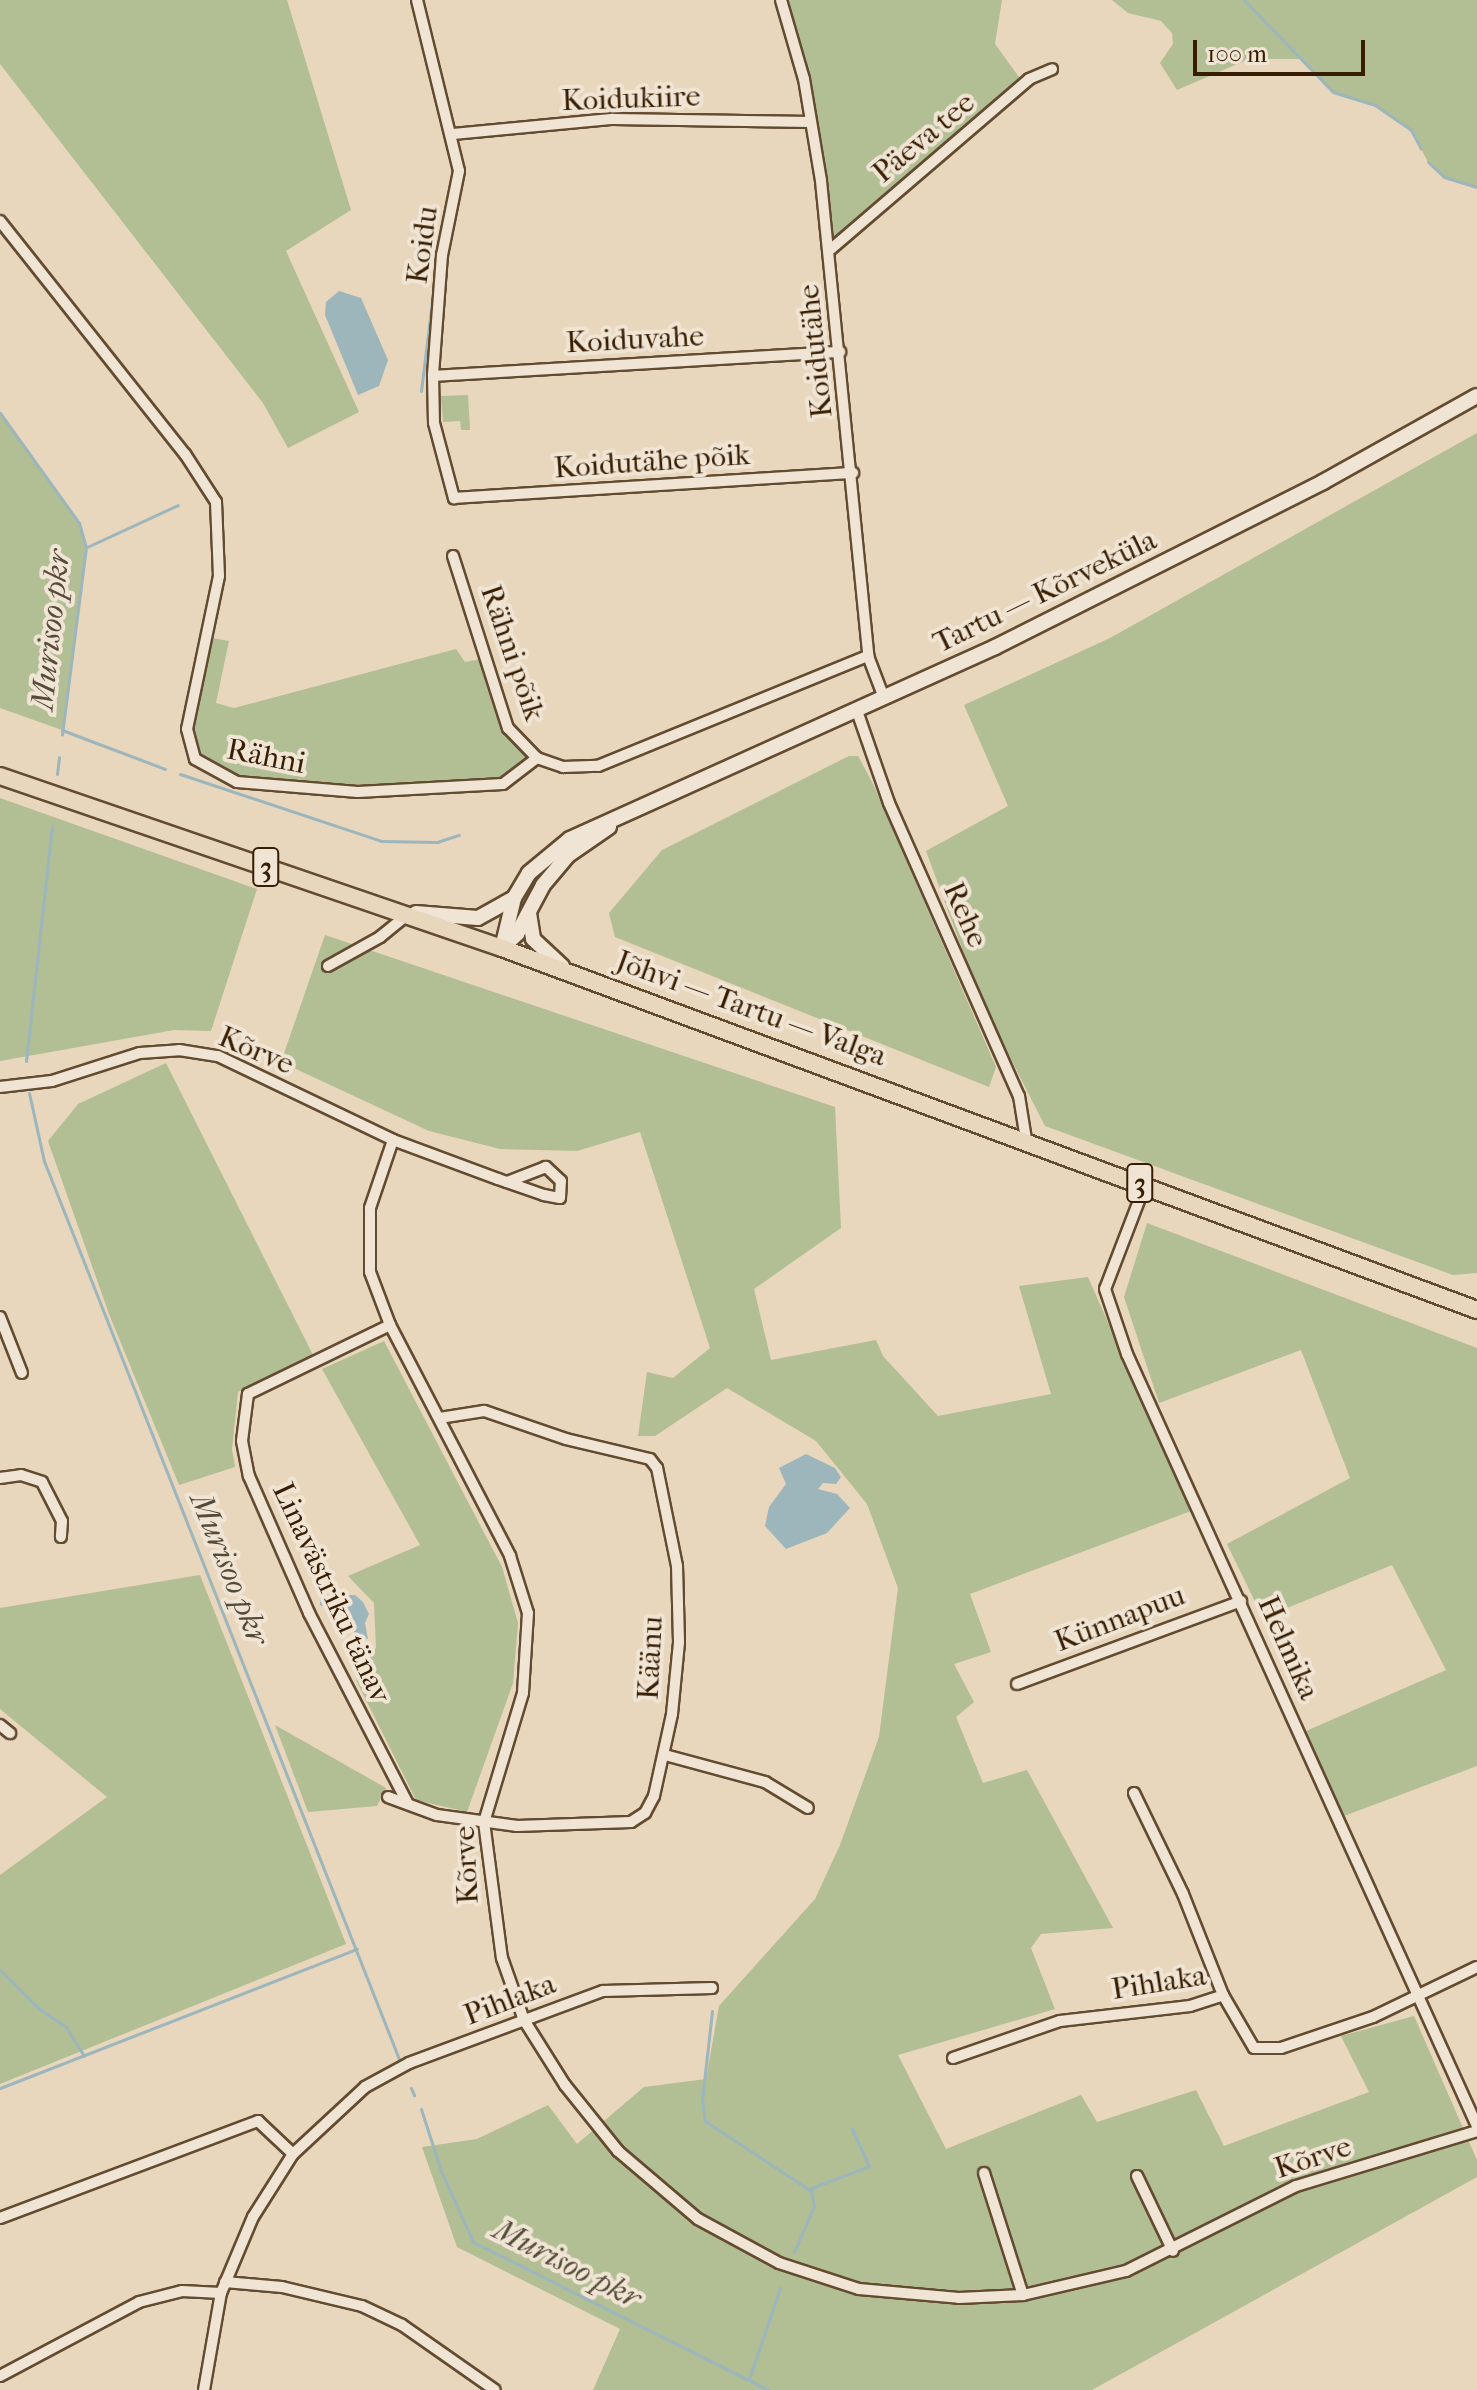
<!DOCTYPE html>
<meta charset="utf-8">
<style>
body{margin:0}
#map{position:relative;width:1477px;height:2390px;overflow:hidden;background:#e8d6bd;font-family:"IM FELL French Canon",serif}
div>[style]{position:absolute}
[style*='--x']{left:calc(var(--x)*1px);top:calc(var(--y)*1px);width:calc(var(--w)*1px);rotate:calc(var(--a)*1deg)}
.green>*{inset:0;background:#b2be94}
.water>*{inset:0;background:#9cb6bc}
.stream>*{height:3px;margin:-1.5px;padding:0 1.5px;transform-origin:1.5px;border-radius:1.5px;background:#9cb6bc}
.roads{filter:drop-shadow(2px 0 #634b30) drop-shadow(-2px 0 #634b30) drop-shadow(0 2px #634b30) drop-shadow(0 -2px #634b30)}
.minor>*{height:10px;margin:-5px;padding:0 5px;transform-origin:5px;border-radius:5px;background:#f0e4d4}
.secondary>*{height:14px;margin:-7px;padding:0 7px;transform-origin:7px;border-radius:7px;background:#f0e4d4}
.trunk>*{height:16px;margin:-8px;padding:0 8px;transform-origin:8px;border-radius:8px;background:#e8d6bd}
span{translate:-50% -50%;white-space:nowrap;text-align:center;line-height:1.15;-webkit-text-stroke:8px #f0e4d4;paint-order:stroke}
.shield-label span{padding:2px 6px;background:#f0e4d4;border:2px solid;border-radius:6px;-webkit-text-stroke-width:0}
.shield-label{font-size:28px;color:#371d01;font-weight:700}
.street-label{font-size:30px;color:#371d01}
.water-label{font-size:32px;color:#554b39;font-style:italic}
.scale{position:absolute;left:1193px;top:40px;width:172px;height:36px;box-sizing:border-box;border:4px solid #371d01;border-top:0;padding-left:10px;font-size:24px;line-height:28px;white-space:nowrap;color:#371d01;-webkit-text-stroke:6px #f0e4d4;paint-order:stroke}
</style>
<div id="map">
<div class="green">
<i style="clip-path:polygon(0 0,287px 0,351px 210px,286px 251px,359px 412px,288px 448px,263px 403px,0 64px)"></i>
<i style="clip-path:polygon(781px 0,1002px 0,995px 44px,1024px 84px,831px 249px,811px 122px)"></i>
<i style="clip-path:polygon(1112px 0,1477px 0,1477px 187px,1444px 177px,1428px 162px,1411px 130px,1375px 105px,1333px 92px,1302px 59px,1249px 59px,1177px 90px,1160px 63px,1173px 44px,1172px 33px,1161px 21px,1128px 13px)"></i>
<i style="clip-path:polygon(468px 395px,470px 430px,461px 430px,460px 421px,443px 422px,441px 396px)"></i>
<i style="clip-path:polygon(0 413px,79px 523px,86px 547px,62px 730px,0 708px)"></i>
<i style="clip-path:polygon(1477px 433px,1477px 1273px,1453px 1275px,1045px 1126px,981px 1000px,926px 851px,1008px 806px,964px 705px,1110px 638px)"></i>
<i style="clip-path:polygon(212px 638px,229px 641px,216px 703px,234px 708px,456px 649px,465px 662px,486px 658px,508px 729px,537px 758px,503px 784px,358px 792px,237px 782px,195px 759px,194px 729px)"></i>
<i style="clip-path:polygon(849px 756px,858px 756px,873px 784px,996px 1067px,989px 1087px,615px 937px,609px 913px,662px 850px)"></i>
<i style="clip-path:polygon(0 798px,257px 889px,211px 1031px,174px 1030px,0 1061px)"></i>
<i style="clip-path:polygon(325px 935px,835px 1107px,841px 1228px,754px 1289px,771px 1360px,876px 1340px,883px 1356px,938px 1416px,1051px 1394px,1019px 1286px,1088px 1277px,1191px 1511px,970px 1594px,991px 1652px,954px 1664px,974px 1702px,956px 1717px,983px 1783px,1027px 1770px,1113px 1928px,1041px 1934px,1031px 1948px,1055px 2009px,898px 2055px,946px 2149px,1081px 2095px,1097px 2122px,1196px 2090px,1224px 2146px,1369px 2092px,1341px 2036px,1414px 2016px,1477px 2160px,1477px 2177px,1092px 2390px,593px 2390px,620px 2329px,457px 2247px,422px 2147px,477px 2139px,548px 2105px,577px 2144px,644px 2087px,706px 2079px,719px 2006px,815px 1899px,840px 1845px,879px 1737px,898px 1588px,867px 1504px,816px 1441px,727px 1388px,655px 1436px,638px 1436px,647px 1372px,673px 1378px,710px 1348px,640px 1132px,577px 1151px,500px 1149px,429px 1131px,281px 1062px)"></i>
<i style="clip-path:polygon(166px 1063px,314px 1357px,238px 1392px,232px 1449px,235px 1467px,179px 1485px,109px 1314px,48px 1141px,78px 1104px)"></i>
<i style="clip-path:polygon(1147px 1223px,1477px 1348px,1477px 1766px,1344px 1816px,1306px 1731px,1446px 1670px,1392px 1565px,1263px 1618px,1227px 1544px,1350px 1478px,1301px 1350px,1159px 1403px,1124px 1297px)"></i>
<i style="clip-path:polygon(384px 1341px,502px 1567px,518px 1623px,513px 1683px,467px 1812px,416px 1800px,356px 1680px,376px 1648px,374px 1603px,348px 1576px,420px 1545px,322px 1369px)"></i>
<i style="clip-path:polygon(200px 1575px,346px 1944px,0 2084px,0 1875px,107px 1797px,0 1709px,0 1608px)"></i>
<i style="clip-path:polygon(275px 1725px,386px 1788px,377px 1806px,308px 1812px)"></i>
</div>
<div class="water">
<i style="clip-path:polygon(339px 291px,361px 298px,388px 360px,379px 386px,358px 395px,325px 315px,326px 302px)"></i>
<i style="clip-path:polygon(806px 1454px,835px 1468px,841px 1477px,836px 1484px,823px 1483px,818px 1489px,837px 1494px,850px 1508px,827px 1533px,786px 1549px,765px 1526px,769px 1507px,786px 1484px,779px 1468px)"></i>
<i style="clip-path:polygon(328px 1595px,355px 1595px,363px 1602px,369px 1614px,365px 1623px,368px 1639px,355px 1636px,351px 1618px,320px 1605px,320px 1598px)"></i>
</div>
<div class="stream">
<i style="--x:1244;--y:0;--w:128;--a:45.9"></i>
<i style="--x:1333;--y:92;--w:44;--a:17.2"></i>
<i style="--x:1375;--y:105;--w:44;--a:34.8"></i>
<i style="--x:1411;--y:130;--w:21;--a:62"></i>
<i style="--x:1428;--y:162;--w:22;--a:43"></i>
<i style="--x:1444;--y:177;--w:34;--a:17"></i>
<i style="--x:421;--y:391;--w:123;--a:-83"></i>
<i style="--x:0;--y:413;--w:135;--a:54.3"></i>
<i style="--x:79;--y:523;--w:25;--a:74"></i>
<i style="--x:86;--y:547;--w:189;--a:97.3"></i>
<i style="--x:87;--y:547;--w:100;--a:-24.8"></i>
<i style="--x:62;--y:730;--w:110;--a:20.7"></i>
<i style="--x:57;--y:774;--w:17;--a:-83"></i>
<i style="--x:180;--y:774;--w:212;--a:18.4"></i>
<i style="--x:381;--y:841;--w:56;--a:1"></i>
<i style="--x:437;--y:842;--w:23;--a:-18"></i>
<i style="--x:26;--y:1061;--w:237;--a:-83.7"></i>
<i style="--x:29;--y:1093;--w:70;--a:77.6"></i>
<i style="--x:44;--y:1161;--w:966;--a:68.43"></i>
<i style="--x:0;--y:1970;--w:54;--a:45"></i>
<i style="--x:38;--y:2008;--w:34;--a:34"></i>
<i style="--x:66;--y:2027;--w:34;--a:58"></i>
<i style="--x:712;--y:2011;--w:90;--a:96.4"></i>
<i style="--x:702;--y:2100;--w:21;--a:82"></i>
<i style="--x:705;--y:2121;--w:127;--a:33.4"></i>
<i style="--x:811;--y:2191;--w:15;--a:79"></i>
<i style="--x:814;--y:2206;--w:50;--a:113.5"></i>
<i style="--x:0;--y:2088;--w:383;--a:-21.3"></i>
<i style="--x:411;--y:2088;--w:8;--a:67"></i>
<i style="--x:421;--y:2109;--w:65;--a:72.1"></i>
<i style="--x:441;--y:2171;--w:78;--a:65.7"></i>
<i style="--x:473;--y:2242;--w:331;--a:26.6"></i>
<i style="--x:809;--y:2189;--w:64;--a:-21"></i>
<i style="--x:869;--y:2166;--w:41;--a:-114.7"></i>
<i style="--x:749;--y:2379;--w:96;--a:-71.2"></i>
</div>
<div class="roads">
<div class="minor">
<i style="--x:417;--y:0;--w:176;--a:76.2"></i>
<i style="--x:459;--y:171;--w:86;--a:101.4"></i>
<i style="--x:442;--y:255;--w:121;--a:94.3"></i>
<i style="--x:433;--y:376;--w:47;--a:88.8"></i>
<i style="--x:434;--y:423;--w:78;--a:75.1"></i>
<i style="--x:454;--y:498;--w:400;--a:-3.6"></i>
<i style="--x:781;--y:0;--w:82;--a:73.8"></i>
<i style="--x:804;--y:79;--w:103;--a:80.5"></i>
<i style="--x:821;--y:181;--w:477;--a:84.3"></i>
<i style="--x:868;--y:656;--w:45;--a:69.1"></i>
<i style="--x:453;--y:134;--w:161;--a:-5.4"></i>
<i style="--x:613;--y:119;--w:198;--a:0.9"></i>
<i style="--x:0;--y:221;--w:298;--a:51.6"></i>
<i style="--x:185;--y:454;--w:57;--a:57.1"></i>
<i style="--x:216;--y:502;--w:74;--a:87.7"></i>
<i style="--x:219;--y:576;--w:156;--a:101.8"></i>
<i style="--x:187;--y:729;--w:31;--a:75"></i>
<i style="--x:195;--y:759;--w:48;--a:28.7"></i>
<i style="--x:237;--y:782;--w:121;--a:4.7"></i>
<i style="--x:358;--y:792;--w:145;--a:-3.2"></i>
<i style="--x:503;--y:784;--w:43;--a:-37.4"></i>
<i style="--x:831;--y:249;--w:261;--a:-40.6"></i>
<i style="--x:1029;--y:79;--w:25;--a:-23"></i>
<i style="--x:433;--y:376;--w:408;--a:-3.4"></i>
<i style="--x:453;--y:556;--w:181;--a:72.3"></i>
<i style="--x:508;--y:728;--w:42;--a:46"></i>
<i style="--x:537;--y:758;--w:28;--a:19"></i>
<i style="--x:563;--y:767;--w:35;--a:-2"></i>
<i style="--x:598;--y:766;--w:292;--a:-22.2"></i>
<i style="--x:857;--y:711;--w:97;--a:70.8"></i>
<i style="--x:889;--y:803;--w:321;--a:66.1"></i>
<i style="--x:1019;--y:1096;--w:44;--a:80.8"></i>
<i style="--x:328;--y:966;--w:60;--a:-29.1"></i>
<i style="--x:380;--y:937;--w:35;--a:-39"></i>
<i style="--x:0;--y:1087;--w:52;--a:-6.6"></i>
<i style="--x:52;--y:1081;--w:92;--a:-17.7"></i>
<i style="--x:140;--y:1053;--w:39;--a:-4"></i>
<i style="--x:179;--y:1050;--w:39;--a:9"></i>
<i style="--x:218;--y:1056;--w:194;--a:25.6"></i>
<i style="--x:393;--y:1140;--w:72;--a:108.7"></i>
<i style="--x:370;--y:1208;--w:64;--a:90"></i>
<i style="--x:370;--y:1272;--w:57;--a:69.3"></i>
<i style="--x:390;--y:1325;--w:260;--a:62.5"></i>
<i style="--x:510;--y:1556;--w:60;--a:72.5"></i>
<i style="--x:528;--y:1613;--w:80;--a:93.6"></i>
<i style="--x:523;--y:1693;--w:135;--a:106.8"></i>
<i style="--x:484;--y:1822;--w:137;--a:82.5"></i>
<i style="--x:502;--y:1958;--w:66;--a:70.5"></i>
<i style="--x:524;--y:2020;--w:77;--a:57.8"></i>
<i style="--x:565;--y:2085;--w:85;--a:51.2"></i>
<i style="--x:618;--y:2151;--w:105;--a:40.4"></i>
<i style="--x:698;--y:2219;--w:92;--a:28.5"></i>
<i style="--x:779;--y:2263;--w:84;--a:18"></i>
<i style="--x:859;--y:2289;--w:100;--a:5.1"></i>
<i style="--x:959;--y:2298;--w:64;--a:-2.7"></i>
<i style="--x:1023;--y:2295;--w:106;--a:-13.1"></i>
<i style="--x:1126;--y:2271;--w:190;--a:-26.6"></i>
<i style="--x:1296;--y:2186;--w:189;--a:-16.9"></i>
<i style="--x:393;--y:1140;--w:112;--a:20.4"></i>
<i style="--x:498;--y:1179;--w:49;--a:19.2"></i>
<i style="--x:544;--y:1195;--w:16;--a:11"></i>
<i style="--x:560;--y:1198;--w:17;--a:-87"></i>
<i style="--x:561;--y:1181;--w:21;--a:-137"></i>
<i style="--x:546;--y:1167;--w:42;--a:159"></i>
<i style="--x:1145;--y:1185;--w:111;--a:111"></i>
<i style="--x:1105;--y:1289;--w:69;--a:71.3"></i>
<i style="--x:1127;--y:1354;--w:848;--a:65.61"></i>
<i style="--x:0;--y:1317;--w:60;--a:68.6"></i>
<i style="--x:390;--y:1325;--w:158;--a:154.1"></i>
<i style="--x:248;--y:1394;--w:47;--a:97.3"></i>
<i style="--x:242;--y:1441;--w:36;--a:79"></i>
<i style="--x:249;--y:1476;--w:150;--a:66.3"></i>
<i style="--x:309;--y:1613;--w:215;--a:62.6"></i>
<i style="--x:0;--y:1478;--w:21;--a:-8"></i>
<i style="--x:21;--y:1475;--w:22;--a:18"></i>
<i style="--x:42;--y:1482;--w:44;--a:62.9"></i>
<i style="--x:62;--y:1521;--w:16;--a:94"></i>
<i style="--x:1017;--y:1684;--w:239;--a:-20.3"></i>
<i style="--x:0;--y:1725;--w:13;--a:39"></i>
<i style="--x:665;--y:1755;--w:104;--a:15.1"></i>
<i style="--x:765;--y:1782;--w:50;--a:31.2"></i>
<i style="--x:1134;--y:1793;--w:112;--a:64.1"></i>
<i style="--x:1183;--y:1894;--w:109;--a:68.4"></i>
<i style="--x:1223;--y:1995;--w:61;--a:59.7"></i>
<i style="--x:1254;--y:2048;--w:27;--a:0"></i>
<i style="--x:1281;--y:2048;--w:97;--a:-18.6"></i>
<i style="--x:1373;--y:2017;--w:115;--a:-25.7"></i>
<i style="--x:388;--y:1797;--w:52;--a:20.2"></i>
<i style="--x:437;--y:1815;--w:81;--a:7.8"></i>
<i style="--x:517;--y:1826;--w:114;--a:-2"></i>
<i style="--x:631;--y:1822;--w:17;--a:-33"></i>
<i style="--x:645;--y:1813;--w:19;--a:-62"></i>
<i style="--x:654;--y:1796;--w:84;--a:-77.6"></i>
<i style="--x:672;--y:1714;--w:72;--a:-84.4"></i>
<i style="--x:679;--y:1642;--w:76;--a:-91.5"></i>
<i style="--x:677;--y:1566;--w:100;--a:-101.5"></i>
<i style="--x:657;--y:1468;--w:11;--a:-128"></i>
<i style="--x:650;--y:1459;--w:86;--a:-166.6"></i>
<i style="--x:566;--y:1439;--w:87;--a:-161.1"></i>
<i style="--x:484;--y:1411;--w:45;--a:171"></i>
<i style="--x:953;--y:2058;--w:113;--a:-19.1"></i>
<i style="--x:1060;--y:2021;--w:131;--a:-6.6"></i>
<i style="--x:1190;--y:2006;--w:35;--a:-18"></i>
<i style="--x:984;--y:2173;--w:128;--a:72.3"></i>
<i style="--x:1137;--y:2176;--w:83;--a:64.4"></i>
<i style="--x:0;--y:2218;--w:276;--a:-20.6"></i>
<i style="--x:258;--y:2121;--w:48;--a:43.3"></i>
<i style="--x:225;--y:2282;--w:57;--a:5"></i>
<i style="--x:282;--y:2287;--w:82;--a:13.4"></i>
<i style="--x:362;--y:2306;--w:44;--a:25.4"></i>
<i style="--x:402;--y:2325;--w:113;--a:35"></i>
<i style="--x:0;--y:2376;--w:157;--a:-28"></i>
<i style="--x:139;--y:2302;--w:44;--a:-14.3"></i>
<i style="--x:182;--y:2291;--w:39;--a:3"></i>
<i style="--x:204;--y:2390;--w:98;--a:-80.1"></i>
<i style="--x:221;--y:2293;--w:82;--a:-67.2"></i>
<i style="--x:253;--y:2217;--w:75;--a:-57.6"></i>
<i style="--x:293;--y:2154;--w:98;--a:-42.9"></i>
<i style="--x:365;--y:2087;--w:50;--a:-28.6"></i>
<i style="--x:409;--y:2063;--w:207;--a:-20.4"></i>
<i style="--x:603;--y:1991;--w:109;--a:-1.6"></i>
</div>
<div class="secondary">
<i style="--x:416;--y:913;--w:62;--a:4.6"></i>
<i style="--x:478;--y:918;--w:41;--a:-29.1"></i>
<i style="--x:529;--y:913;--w:26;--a:81"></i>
<i style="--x:533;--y:939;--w:40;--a:43"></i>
<i style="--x:502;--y:948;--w:51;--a:-76.5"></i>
<i style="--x:514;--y:898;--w:29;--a:-59"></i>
<i style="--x:529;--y:873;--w:53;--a:-39.7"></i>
<i style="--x:570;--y:839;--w:466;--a:-24.3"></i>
<i style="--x:995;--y:647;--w:367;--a:-26.7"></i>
<i style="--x:1323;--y:482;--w:176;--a:-29.2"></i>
<i style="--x:502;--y:948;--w:21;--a:-43"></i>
<i style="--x:517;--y:934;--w:55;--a:-62"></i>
<i style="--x:543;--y:885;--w:38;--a:-50"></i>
<i style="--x:567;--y:856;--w:51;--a:-34.6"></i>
</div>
<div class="trunk">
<i style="--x:0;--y:776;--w:531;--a:18.91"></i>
<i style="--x:502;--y:948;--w:1040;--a:20.37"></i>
</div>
</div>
<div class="shield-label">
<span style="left:266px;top:867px">3</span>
<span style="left:1140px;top:1183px">3</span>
</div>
<div class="street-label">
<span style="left:631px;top:99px;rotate:-2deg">Koidukiire</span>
<span style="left:924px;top:138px;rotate:-40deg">Päeva tee</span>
<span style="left:423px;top:245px;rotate:-82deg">Koidu</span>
<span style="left:635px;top:340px;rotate:-3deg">Koiduvahe</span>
<span style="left:816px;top:351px;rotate:-96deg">Koidutähe</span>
<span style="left:652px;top:462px;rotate:-4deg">Koidutähe põik</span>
<span style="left:1045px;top:592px;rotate:-26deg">Tartu — Kõrveküla</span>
<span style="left:512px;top:653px;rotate:71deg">Rähni põik</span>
<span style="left:266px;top:757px;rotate:11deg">Rähni</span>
<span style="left:965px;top:915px;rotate:66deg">Rehe</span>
<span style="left:751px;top:1009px;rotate:20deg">Jõhvi — Tartu — Valga</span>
<span style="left:256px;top:1051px;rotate:23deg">Kõrve</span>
<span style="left:331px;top:1593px;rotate:65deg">Linavästriku tänav</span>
<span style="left:1120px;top:1619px;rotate:-21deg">Künnapuu</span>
<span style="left:1288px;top:1648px;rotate:66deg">Helmika</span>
<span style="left:651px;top:1658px;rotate:-87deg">Käänu</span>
<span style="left:467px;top:1865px;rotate:-93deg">Kõrve</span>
<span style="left:1159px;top:1983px;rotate:-9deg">Pihlaka</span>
<span style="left:510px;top:2000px;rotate:-21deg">Pihlaka</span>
<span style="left:1313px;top:2158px;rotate:-18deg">Kõrve</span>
</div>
<div class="water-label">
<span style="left:51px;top:630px;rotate:-84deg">Murisoo pkr</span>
<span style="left:229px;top:1569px;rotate:68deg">Murisoo pkr</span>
<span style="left:567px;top:2264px;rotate:27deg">Murisoo pkr</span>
</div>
<div class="scale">100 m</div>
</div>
